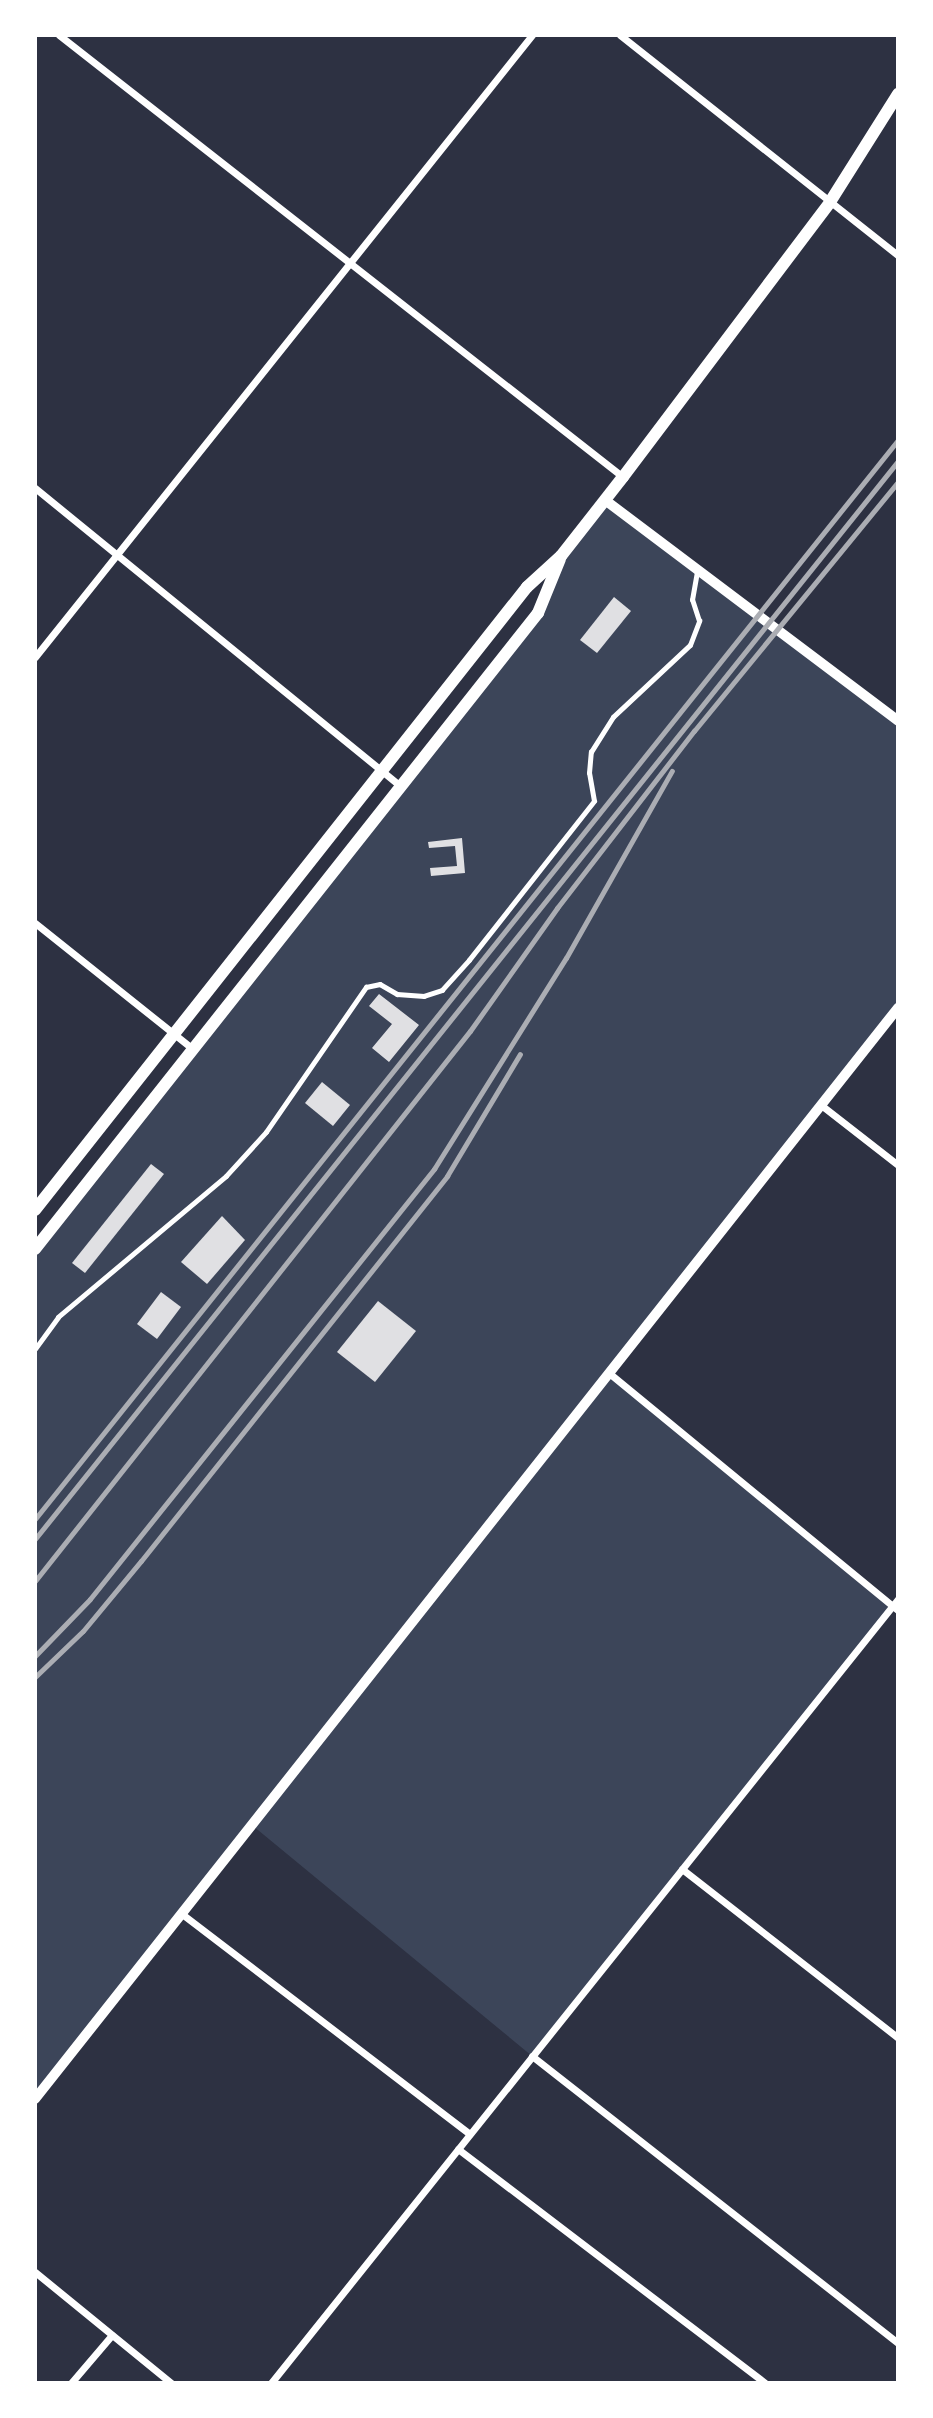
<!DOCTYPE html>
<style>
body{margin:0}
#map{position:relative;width:933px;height:2418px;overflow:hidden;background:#2d3142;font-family:Montserrat,sans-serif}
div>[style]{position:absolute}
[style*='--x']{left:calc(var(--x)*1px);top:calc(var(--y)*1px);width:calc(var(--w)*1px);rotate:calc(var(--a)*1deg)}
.green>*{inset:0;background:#3c4559}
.building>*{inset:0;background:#e0e0e3}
.service>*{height:4.5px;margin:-2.25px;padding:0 2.25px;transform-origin:2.25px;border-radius:2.25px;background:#fff}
.minor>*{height:7px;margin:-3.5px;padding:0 3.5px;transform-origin:3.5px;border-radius:3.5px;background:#fff}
.tertiary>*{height:10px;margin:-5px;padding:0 5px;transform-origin:5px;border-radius:5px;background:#fff}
.secondary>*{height:12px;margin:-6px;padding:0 6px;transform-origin:6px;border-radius:6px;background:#fff}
.rail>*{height:5px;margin:-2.5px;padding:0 2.5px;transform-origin:2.5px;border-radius:2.5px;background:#abadb3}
span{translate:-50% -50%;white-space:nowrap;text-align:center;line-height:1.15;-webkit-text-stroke:6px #fff;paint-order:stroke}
.frame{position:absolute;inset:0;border:37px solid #fff;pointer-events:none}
</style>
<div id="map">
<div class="green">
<i style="clip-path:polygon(605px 500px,898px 721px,898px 1008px,609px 1373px,892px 1606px,532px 2056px,252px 1825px,35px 2099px,35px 1249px,538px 613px,561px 556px)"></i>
</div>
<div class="building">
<i style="clip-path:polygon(614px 597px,631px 611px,597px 653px,580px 640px)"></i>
<i style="clip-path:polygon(462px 838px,465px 873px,431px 876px,430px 868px,457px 866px,455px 846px,429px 848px,428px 842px)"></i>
<i style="clip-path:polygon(379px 994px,419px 1025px,389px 1062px,372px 1048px,392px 1024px,369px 1006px)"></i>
<i style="clip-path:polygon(322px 1082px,350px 1105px,333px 1126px,305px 1103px)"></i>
<i style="clip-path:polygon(151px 1164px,164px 1174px,85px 1273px,72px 1263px)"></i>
<i style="clip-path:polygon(222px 1216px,245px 1240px,207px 1284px,181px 1262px)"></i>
<i style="clip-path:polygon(161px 1292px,181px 1307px,157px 1339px,137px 1324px)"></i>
<i style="clip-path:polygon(378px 1301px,416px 1331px,375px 1382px,337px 1352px)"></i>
</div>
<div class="service">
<i style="--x:35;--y:1349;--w:39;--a:-54"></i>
<i style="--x:58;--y:1317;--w:219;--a:-40"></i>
<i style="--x:226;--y:1176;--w:59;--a:-47.7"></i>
<i style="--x:266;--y:1132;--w:176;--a:-55.4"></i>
<i style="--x:366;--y:987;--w:14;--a:-12"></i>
<i style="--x:380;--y:984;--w:20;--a:30"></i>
<i style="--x:397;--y:994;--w:27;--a:4"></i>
<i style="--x:424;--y:996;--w:19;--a:-18"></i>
<i style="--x:442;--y:990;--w:40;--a:-48"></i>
<i style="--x:469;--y:960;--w:202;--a:-51.8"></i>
<i style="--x:594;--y:801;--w:28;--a:-100"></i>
<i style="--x:589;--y:773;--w:21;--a:-85"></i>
<i style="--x:591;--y:752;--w:41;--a:-57.8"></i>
<i style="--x:613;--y:717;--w:105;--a:-43.1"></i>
<i style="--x:690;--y:645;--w:26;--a:-69"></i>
<i style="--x:699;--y:621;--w:22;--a:-108"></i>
<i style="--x:692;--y:600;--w:28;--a:-80"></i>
</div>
<div class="minor">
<i style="--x:59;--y:35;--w:717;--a:38.09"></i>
<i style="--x:620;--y:35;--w:355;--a:38.4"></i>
<i style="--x:35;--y:488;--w:473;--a:39.2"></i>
<i style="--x:35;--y:657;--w:796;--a:-51.37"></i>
<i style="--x:35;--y:923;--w:202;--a:38.6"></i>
<i style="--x:821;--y:1105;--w:98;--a:37.9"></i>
<i style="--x:609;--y:1373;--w:374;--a:39.4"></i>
<i style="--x:682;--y:1869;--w:274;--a:38"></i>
<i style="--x:182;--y:1914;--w:362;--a:37.4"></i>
<i style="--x:532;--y:2056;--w:465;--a:38.1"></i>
<i style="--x:458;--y:2149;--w:386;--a:37.3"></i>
<i style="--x:35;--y:2272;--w:176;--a:39.2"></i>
<i style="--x:71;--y:2383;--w:63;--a:-49.5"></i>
<i style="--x:271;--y:2383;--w:1004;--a:-51.35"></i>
</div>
<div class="tertiary">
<i style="--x:605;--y:500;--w:367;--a:37"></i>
<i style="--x:35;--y:2099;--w:1391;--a:-51.66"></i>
</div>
<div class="secondary">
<i style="--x:35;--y:1210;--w:794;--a:-51.7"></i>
<i style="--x:527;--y:587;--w:46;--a:-42.4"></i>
<i style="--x:561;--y:556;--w:100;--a:-51.9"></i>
<i style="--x:623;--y:477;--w:344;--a:-53"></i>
<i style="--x:830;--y:202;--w:128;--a:-57.8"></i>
<i style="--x:35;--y:1249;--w:811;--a:-51.66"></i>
<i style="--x:538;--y:613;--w:58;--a:-67.8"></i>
</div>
<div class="rail">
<i style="--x:35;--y:1519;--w:1382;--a:-51.35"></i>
<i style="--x:35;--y:1539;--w:1381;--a:-51.32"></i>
<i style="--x:35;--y:1581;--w:701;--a:-51.66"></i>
<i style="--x:470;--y:1031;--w:151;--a:-54.7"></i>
<i style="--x:557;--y:908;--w:224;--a:-52.3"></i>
<i style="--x:694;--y:731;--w:322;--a:-50.7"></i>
<i style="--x:35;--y:1656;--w:79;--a:-46"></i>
<i style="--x:90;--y:1599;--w:551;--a:-51.34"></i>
<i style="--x:434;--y:1169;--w:249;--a:-58"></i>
<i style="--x:566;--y:958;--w:215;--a:-60.5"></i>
<i style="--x:35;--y:1677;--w:66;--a:-43.8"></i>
<i style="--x:83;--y:1631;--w:91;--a:-50.4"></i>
<i style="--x:141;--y:1561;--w:492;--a:-51.5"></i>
<i style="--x:447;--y:1176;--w:142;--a:-59.1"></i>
</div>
<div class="frame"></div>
</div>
